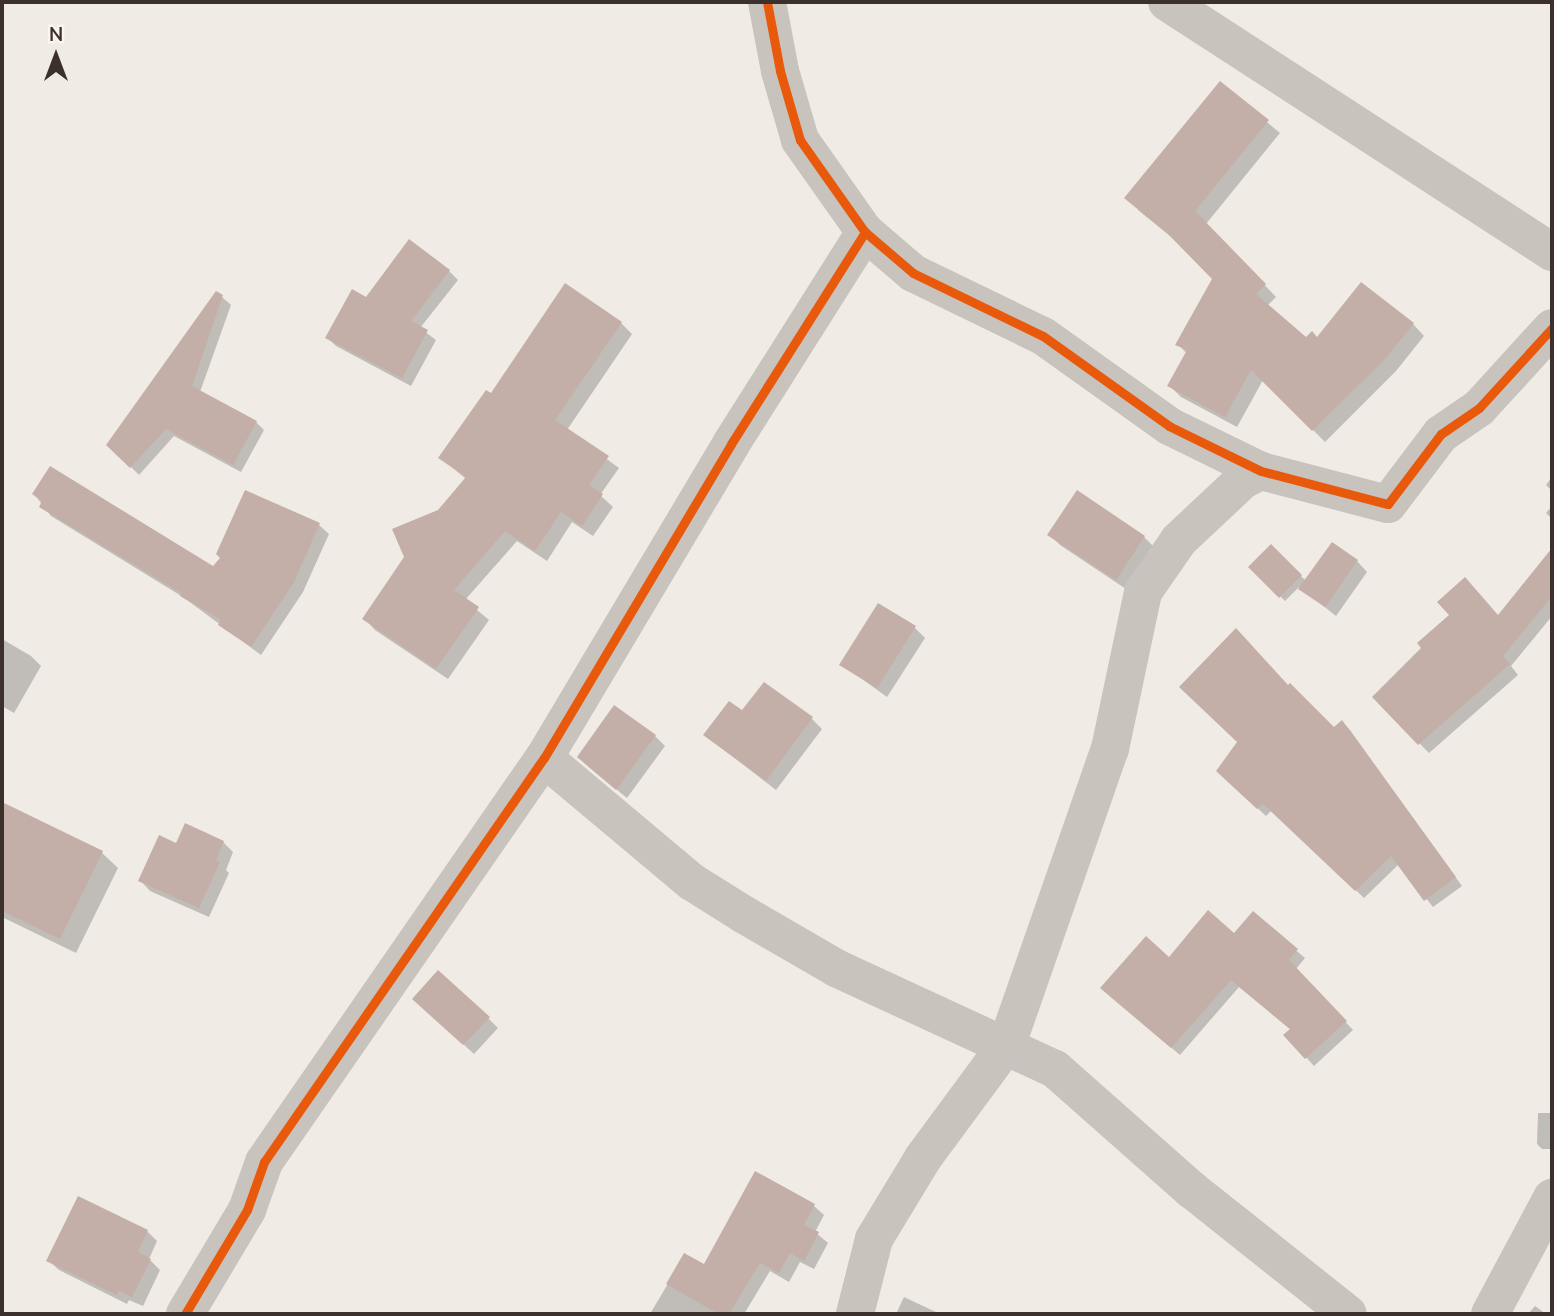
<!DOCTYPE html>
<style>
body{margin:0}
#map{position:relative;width:1554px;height:1316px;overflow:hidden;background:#f0ebe5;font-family:"Nunito Sans",sans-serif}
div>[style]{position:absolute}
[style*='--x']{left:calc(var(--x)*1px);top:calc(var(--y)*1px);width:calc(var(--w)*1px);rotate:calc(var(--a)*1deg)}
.shadow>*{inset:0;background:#0003}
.building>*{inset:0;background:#c3afa7}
.minor>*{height:38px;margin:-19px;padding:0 19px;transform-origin:19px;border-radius:19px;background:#c9c3be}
.cycleway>*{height:9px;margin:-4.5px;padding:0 4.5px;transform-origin:4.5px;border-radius:4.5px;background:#e8590c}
span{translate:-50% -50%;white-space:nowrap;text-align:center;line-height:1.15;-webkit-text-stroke:5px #fbf5ee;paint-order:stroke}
.frame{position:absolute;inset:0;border:4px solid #3b302b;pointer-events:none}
.north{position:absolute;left:21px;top:21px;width:70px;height:70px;-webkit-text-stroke:5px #fbf5ee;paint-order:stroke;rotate:0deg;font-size:19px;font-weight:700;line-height:28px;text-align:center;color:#3b302b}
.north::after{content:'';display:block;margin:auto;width:24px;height:32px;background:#3b302b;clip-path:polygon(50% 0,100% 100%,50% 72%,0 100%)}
</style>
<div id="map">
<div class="shadow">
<i style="clip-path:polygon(1220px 83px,1280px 133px,1206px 224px,1276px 297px,1267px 306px,1306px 340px,1413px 324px,1424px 336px,1396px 371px,1325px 442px,1263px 380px,1237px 427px,1181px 397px,1170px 386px,1187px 354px,1178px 344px,1214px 279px,1180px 244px,1138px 210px)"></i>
<i style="clip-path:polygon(449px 271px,458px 280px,420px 328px,436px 340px,411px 386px,336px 346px,328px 338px,367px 299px)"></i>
<i style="clip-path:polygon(222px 297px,231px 305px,200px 392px,256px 422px,264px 430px,241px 472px,174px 436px,139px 475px,108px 444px)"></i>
<i style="clip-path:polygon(621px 323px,632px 334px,567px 430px,619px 468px,600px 495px,613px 507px,593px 536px,572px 522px,547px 561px,517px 541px,465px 600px,489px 620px,448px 679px,375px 630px,364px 618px,439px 511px,466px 479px,441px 458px,492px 396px)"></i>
<i style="clip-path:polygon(1552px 477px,1552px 491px,1546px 485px)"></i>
<i style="clip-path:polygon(34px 494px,214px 569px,222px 558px,319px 525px,329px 534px,303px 592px,261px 655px,183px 597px,51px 516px)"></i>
<i style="clip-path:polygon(1552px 506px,1552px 519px,1546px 513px)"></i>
<i style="clip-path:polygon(1050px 535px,1144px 537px,1154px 547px,1126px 589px,1060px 545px)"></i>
<i style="clip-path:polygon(1271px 547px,1306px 581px,1357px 561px,1367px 572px,1336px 616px,1299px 587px,1285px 601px,1251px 567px)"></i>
<i style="clip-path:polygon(1552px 551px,1552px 616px,1511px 666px,1518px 675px,1429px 753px,1374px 697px,1498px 617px)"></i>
<i style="clip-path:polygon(879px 606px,915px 628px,925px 638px,887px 697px,841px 664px)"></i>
<i style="clip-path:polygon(2px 639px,31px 656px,41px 666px,14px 713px,2px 706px)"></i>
<i style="clip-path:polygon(1288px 687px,1334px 730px,1342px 722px,1350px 730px,1462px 886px,1433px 907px,1399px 864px,1364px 898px,1272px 810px,1266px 816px,1226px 779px)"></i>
<i style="clip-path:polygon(742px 712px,812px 719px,822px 729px,776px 790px,705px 735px)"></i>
<i style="clip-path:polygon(655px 736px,665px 746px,627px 798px,589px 767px)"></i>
<i style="clip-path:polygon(10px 808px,102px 853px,118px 868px,76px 953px,2px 917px,2px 825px)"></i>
<i style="clip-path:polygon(223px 842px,233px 852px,226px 870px,229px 873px,209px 917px,150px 891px,140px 880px,177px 845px)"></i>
<i style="clip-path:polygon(1253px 914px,1305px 958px,1296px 969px,1353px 1030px,1314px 1066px,1286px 1035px,1291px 1030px,1239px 987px,1180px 1055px,1110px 996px,1169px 959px,1235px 935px)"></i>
<i style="clip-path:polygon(425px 1009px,488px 1018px,498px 1028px,474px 1054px)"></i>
<i style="clip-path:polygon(1538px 1113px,1552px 1113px,1552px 1149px,1542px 1149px,1537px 1144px)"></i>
<i style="clip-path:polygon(756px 1174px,814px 1206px,824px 1215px,815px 1232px,828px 1243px,814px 1269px,800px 1262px,789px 1282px,770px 1271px,744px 1314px,650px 1314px,685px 1255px,705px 1267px)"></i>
<i style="clip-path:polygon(147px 1231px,157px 1241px,149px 1259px,160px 1270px,143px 1306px,129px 1300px,127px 1304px,59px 1270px,48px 1260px)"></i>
<i style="clip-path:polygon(904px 1297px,938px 1313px,939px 1314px,896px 1314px)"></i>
<i style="clip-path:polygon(1535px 1306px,1546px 1314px,1528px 1314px)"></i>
</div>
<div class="building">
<i style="clip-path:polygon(1220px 81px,1269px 120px,1195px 211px,1266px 284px,1256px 294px,1306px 337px,1312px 331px,1317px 337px,1361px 282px,1414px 323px,1385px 359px,1312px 431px,1251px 370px,1225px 417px,1167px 386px,1187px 350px,1175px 345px,1212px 279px,1168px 234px,1124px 198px)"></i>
<i style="clip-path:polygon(409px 239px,450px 270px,411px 321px,428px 330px,402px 378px,325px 338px,352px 289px,366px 297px)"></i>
<i style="clip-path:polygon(565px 283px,622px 322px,555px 420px,609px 456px,589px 485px,603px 494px,582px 526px,561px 512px,535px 551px,505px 531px,454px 590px,479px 607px,436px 669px,362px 619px,404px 557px,392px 529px,438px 510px,466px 477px,438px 458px,486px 390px,491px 393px)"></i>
<i style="clip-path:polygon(216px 291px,223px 295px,192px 386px,257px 421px,233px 465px,166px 429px,130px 468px,106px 445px)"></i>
<i style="clip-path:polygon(50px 466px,213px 566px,220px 558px,216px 554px,245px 490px,320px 523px,294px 582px,251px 647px,218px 625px,221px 620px,180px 596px,181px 593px,39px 507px,42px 501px,32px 494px)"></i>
<i style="clip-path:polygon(1077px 490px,1145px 536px,1116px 580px,1047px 535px)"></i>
<i style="clip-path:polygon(1332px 542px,1358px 560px,1325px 607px,1298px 589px)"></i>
<i style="clip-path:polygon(1271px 544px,1302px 575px,1279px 598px,1248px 567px)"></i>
<i style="clip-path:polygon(1552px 548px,1552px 596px,1503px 656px,1510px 664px,1418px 745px,1372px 697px,1421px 648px,1417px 643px,1449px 615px,1437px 602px,1465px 577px,1498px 615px)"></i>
<i style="clip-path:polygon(878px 603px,916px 626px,877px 688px,839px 665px)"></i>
<i style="clip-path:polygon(1236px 628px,1288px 685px,1290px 683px,1334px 727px,1342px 720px,1456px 877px,1424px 901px,1391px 856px,1355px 891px,1263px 804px,1257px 809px,1216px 771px,1237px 742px,1179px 687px)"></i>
<i style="clip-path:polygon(764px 682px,813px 717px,766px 781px,703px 735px,729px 701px,742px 710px)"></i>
<i style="clip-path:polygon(614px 705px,656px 735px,616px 790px,577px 757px)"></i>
<i style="clip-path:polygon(2px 802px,103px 851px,60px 939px,2px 911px)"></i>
<i style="clip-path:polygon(185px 823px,224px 841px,216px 860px,220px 862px,199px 908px,138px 881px,159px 835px,176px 843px)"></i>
<i style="clip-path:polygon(1208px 910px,1234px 933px,1253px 911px,1298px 949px,1289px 960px,1347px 1021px,1305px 1059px,1283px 1035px,1290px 1029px,1231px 980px,1171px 1048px,1100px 988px,1146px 936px,1169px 957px)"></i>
<i style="clip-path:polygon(438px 970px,490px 1017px,463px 1045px,412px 999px)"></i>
<i style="clip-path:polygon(755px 1171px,815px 1204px,804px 1225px,819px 1232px,804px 1261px,790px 1253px,779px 1273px,760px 1263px,729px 1314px,719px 1314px,666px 1284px,684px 1253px,704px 1264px)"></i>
<i style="clip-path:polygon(78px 1196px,148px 1230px,138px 1252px,151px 1259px,132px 1297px,119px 1291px,117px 1295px,46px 1261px)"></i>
</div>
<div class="minor">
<i style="--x:767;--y:2;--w:70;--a:79.3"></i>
<i style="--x:780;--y:71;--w:72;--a:73.8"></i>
<i style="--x:800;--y:140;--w:113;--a:54.8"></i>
<i style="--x:865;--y:232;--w:63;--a:40.5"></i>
<i style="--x:913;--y:273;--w:144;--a:25.9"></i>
<i style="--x:1043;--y:336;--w:155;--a:35.5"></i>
<i style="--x:1169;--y:426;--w:102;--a:26.1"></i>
<i style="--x:1261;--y:471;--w:131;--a:14.6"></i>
<i style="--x:1388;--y:504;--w:88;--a:-52.9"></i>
<i style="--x:1441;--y:434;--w:46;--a:-34.4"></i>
<i style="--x:1479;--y:408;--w:108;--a:-47.6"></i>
<i style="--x:1167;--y:2;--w:459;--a:33"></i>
<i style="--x:544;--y:758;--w:193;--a:40"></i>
<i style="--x:692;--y:882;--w:60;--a:32.1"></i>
<i style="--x:743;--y:914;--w:108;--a:30.1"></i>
<i style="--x:836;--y:968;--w:241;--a:24.8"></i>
<i style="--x:1055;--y:1069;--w:183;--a:41.5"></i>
<i style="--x:1192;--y:1190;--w:199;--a:38.5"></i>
<i style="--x:185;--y:1314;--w:121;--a:-59.2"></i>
<i style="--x:247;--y:1210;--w:51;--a:-70.5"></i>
<i style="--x:264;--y:1162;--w:492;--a:-55.3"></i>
<i style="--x:544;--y:758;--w:365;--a:-59.2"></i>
<i style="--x:731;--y:444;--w:251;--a:-57.7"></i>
<i style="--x:855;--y:1314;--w:77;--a:-75.8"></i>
<i style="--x:874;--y:1239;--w:95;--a:-58.8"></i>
<i style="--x:923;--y:1158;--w:142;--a:-53.6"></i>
<i style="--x:1007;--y:1044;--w:312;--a:-70.8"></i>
<i style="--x:1110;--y:749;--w:160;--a:-78.1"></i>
<i style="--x:1143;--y:592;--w:63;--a:-55.3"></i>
<i style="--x:1179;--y:540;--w:88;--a:-43.2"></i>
<i style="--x:1243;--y:480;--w:20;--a:-27"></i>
<i style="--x:1490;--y:1314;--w:132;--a:-61.9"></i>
</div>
<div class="cycleway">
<i style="--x:767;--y:2;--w:70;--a:79.3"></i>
<i style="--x:780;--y:71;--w:72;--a:73.8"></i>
<i style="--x:800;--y:140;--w:113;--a:54.8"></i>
<i style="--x:865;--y:232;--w:63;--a:40.5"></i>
<i style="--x:913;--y:273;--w:144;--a:25.9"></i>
<i style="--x:1043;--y:336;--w:155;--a:35.5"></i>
<i style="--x:1169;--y:426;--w:102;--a:26.1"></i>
<i style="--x:1261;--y:471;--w:131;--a:14.6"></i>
<i style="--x:1388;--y:504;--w:88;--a:-52.9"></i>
<i style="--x:1441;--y:434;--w:46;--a:-34.4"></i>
<i style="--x:1479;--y:408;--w:108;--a:-47.6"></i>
<i style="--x:185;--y:1314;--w:121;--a:-59.2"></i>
<i style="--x:247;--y:1210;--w:51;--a:-70.5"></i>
<i style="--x:264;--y:1162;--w:492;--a:-55.3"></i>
<i style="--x:544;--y:758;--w:365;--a:-59.2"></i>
<i style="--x:731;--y:444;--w:251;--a:-57.7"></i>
</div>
<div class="frame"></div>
<div class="north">N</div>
</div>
